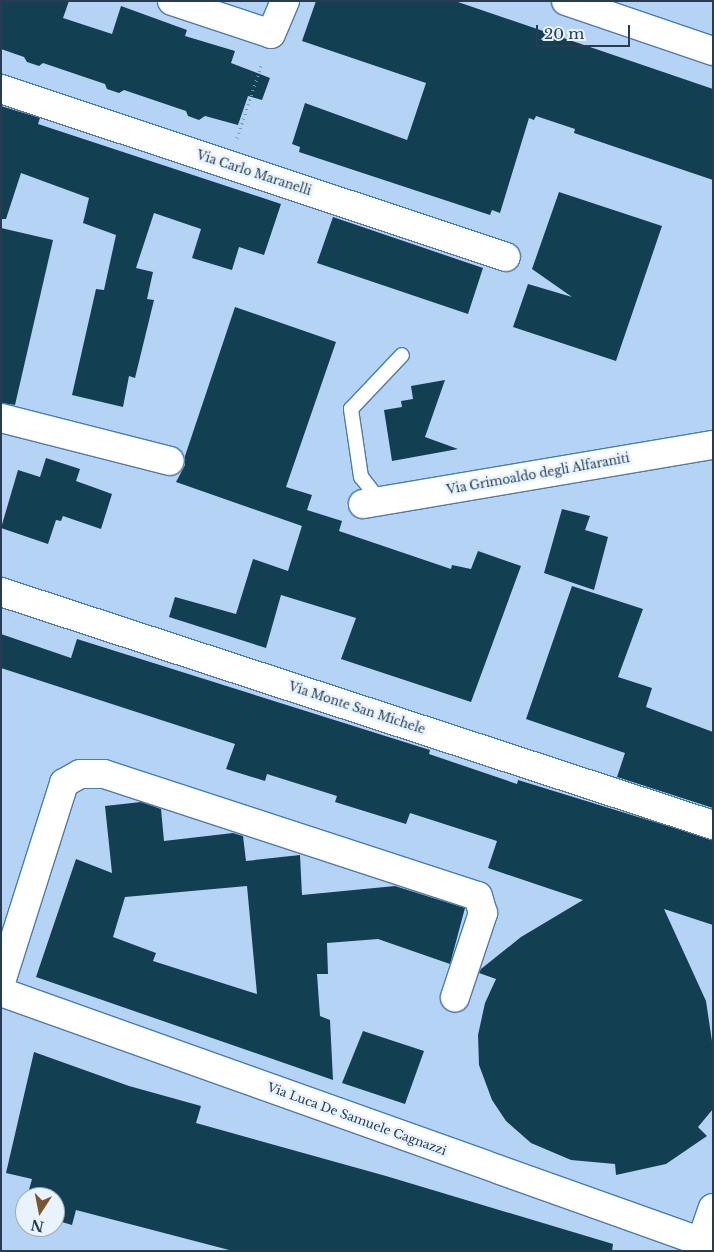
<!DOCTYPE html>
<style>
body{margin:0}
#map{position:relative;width:714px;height:1252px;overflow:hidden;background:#b5d4f5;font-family:"Libre Baskerville",serif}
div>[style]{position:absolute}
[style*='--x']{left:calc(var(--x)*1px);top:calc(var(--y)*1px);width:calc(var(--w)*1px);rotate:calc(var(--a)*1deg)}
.building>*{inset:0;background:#133f52}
.path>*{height:3px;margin-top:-1.5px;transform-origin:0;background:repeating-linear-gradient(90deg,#7993b0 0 1px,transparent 0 5px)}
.roads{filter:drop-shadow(1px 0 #4b7cae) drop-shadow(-1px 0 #4b7cae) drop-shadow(0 1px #4b7cae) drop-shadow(0 -1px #4b7cae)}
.service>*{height:14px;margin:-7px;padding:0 7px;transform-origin:7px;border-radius:7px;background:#fff}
.minor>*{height:28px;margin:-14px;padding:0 14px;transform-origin:14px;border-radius:14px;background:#fff}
span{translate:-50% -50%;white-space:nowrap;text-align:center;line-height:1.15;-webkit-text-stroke:5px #e8f3fe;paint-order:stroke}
.street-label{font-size:12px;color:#273c52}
.frame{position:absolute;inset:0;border:2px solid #273c52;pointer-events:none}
.north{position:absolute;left:15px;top:1187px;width:50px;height:50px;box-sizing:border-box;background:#e8f3fe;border:1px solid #9baab9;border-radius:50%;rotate:191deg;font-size:14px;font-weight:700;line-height:20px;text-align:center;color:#273c52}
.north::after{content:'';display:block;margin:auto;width:18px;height:22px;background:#78572e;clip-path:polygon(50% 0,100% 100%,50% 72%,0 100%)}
.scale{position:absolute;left:536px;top:25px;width:94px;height:22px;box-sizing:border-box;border:2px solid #273c52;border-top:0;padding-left:6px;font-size:15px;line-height:18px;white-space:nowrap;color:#273c52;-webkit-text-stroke:4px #e8f3fe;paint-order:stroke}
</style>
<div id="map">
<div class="building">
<i style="clip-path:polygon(1px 1px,69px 1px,63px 18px,112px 34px,121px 6px,187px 30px,185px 36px,235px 51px,231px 63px,270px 78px,262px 100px,248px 96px,238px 125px,205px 116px,199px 120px,188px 116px,186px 111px,124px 90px,119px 93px,107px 89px,105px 84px,43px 63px,39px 66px,27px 62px,24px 57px,1px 49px)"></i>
<i style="clip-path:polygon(316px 1px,455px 1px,713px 89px,713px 180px,574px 133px,575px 129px,536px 116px,534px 120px,529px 118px,500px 213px,492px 210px,490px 215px,299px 152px,300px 147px,292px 144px,305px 103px,407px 140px,426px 83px,302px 41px)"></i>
<i style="clip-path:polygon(1px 106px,40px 118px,38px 124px,281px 204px,264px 255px,239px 247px,232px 270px,192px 258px,201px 229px,154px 213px,136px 268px,153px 272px,147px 299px,154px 300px,135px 378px,129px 376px,123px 407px,72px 395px,96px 289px,104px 290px,116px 235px,83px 223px,89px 198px,21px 173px,6px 219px,1px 219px)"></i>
<i style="clip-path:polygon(559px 192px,662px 226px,616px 361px,513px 327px,528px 284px,572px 297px,532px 269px)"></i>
<i style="clip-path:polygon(333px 217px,483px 268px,468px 314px,317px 263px)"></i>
<i style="clip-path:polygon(1px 228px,53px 240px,15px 405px,1px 403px)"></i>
<i style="clip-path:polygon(235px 307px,336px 342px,286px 487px,312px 495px,307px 510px,342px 521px,339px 531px,451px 569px,452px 565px,471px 569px,478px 551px,521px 566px,471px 702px,341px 659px,356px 618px,281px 595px,266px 648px,169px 617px,175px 597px,236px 614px,253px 559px,288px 571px,305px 516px,302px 526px,176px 482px,185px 465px,185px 456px)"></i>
<i style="clip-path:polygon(445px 380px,425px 437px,458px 449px,392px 461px,384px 410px,402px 407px,401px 401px,413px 399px,411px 386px)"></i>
<i style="clip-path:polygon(46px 458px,80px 469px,76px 481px,112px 494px,101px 529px,63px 516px,61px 521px,56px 520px,48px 544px,1px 528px,18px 470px,40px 477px)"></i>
<i style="clip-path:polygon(562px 509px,590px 516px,585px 530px,608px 537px,594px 590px,544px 573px)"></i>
<i style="clip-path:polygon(572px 586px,643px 609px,618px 677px,652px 688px,646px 707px,713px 732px,713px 808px,617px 777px,625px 753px,526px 719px)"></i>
<i style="clip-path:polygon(1px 634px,71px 658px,77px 639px,430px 750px,429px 754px,517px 784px,518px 780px,713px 840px,713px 925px,664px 909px,706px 1001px,713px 1048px,713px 1109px,698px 1127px,707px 1136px,666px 1164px,616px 1175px,615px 1164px,571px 1160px,531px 1143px,506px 1121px,492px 1100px,479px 1065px,478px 1035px,485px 1003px,496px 979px,479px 973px,481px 969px,521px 937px,583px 900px,488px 868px,497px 841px,410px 813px,406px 824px,335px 802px,337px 796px,267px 774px,265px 781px,226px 769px,235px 744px,1px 668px)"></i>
<i style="clip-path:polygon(evenodd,141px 802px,161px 809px,164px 841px,233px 833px,243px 836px,246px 861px,300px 855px,302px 895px,395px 886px,465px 908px,450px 964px,378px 939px,327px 943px,328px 974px,317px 974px,320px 1016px,330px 1020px,333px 1080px,36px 977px,76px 859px,112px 873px,105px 806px,141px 802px,247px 886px,257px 994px,153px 961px,156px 953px,113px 937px,125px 897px,247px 886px)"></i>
<i style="clip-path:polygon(363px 1031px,424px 1051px,405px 1104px,342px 1083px)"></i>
<i style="clip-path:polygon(34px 1052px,129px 1086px,201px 1106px,196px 1123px,386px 1176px,613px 1244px,612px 1251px,233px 1251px,76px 1210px,72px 1225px,55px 1220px,55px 1197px,27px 1197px,32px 1179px,6px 1173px)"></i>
</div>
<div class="path">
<i style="--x:237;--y:138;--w:79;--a:-71.6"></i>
</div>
<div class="roads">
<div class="service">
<i style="--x:380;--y:501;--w:31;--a:-128"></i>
<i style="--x:361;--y:477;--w:69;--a:-98.4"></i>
<i style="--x:351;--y:409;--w:74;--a:-46.6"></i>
</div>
<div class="minor">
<i style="--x:172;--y:1;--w:104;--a:18.4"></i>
<i style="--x:271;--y:34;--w:36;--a:-67"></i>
<i style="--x:566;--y:1;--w:155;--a:18.8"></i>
<i style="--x:1;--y:89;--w:532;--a:18.4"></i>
<i style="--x:1;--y:418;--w:174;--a:14.3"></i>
<i style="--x:363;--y:504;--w:355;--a:-9.6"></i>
<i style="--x:1;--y:592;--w:749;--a:18.12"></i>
<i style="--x:1;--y:982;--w:209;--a:-72.4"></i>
<i style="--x:64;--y:783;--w:18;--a:-29"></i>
<i style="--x:80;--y:774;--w:24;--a:0"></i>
<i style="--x:104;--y:774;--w:393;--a:18.1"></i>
<i style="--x:478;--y:896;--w:18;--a:74"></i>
<i style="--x:483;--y:913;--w:89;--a:108.4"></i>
<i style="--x:1;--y:992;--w:756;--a:19.63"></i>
<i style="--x:701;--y:1242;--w:36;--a:-71"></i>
</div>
</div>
<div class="street-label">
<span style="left:254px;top:173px;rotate:18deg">Via Carlo Maranelli</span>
<span style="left:538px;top:474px;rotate:-10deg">Via Grimoaldo degli Alfaraniti</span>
<span style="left:357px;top:708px;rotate:18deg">Via Monte San Michele</span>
<span style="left:357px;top:1119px;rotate:20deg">Via Luca De Samuele Cagnazzi</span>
</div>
<div class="frame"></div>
<div class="north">N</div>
<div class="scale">20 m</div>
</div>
